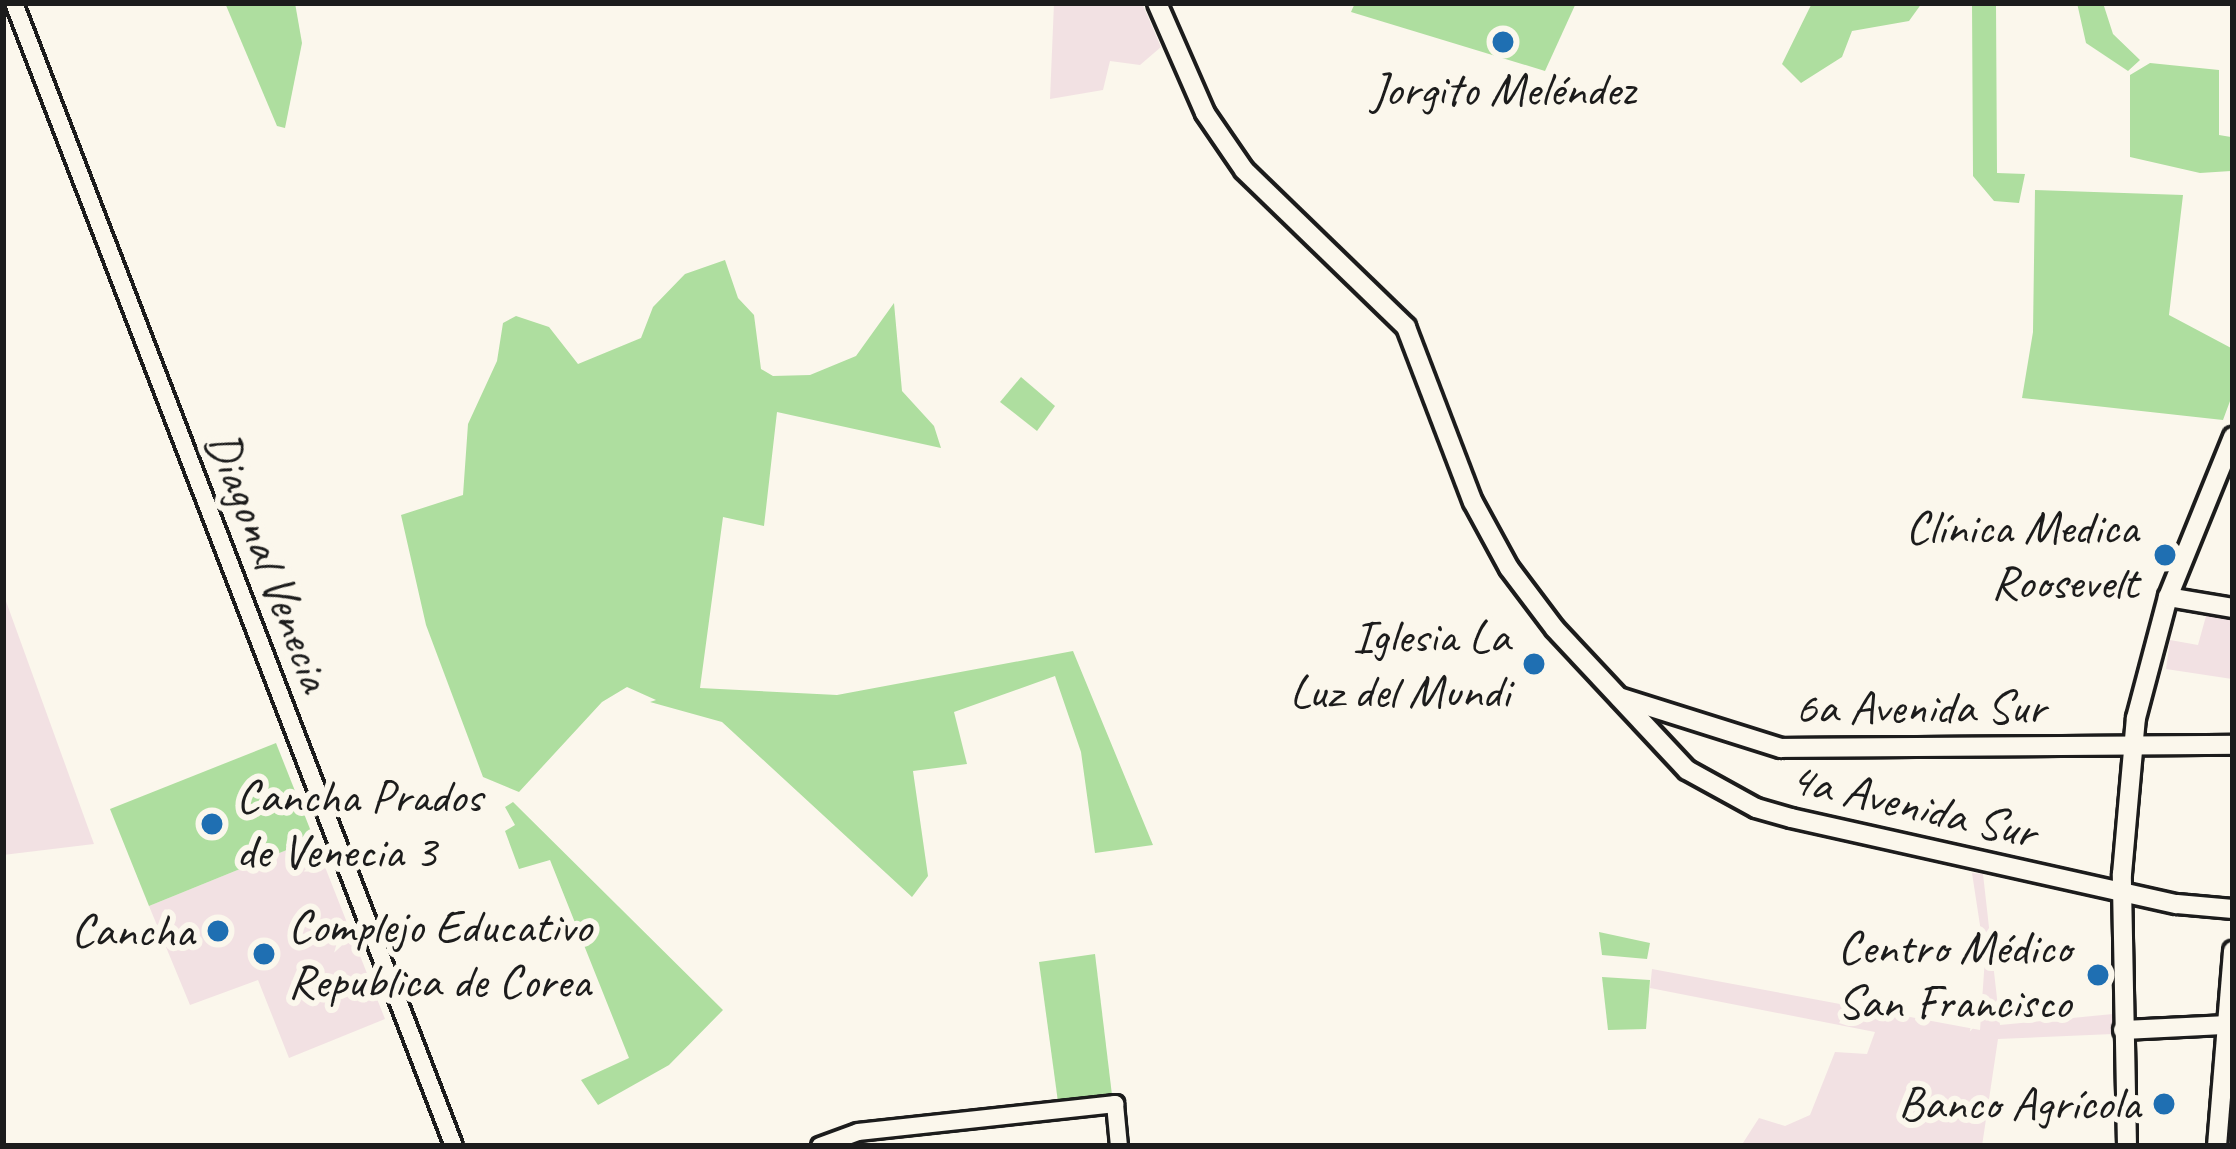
<!DOCTYPE html>
<meta charset="utf-8">
<style>
body{margin:0}
#map{position:relative;width:2236px;height:1149px;overflow:hidden;background:#fbf7ec;font-family:Caveat,sans-serif}
div>[style]{position:absolute}
[style*='--x']{left:calc(var(--x)*1px);top:calc(var(--y)*1px);width:calc(var(--w)*1px);rotate:calc(var(--a)*1deg)}
.built>*{inset:0;background:#f2e1e3}
.green>*{inset:0;background:#aede9f}
.roads{filter:drop-shadow(3px 0 #1c1c1c) drop-shadow(-3px 0 #1c1c1c) drop-shadow(0 3px #1c1c1c) drop-shadow(0 -3px #1c1c1c)}
.tertiary>*{height:16px;margin:-8px;padding:0 8px;transform-origin:8px;border-radius:8px;background:#fbf7ec}
.secondary>*{height:18px;margin:-9px;padding:0 9px;transform-origin:9px;border-radius:9px;background:#fbf7ec}
.dots>*{width:33px;height:33px;translate:-50% -50%;box-sizing:border-box;border:6px solid #fbf7ec;border-radius:50%}
span{translate:-50% -50%;white-space:nowrap;text-align:center;line-height:1.15;-webkit-text-stroke:12px #fbf7ec;paint-order:stroke}
.poi-label{font-size:48px;color:#1c1c1c}
.right{translate:-100% -50%;text-align:right}
.left{translate:0 -50%;text-align:left}
.street-label{font-size:48px;color:#1c1c1c}
.frame{position:absolute;inset:0;border:6px solid #1c1c1c;pointer-events:none}
</style>
<div id="map">
<div class="built">
<i style="clip-path:polygon(1054px 3px,1142px 3px,1161px 47px,1140px 65px,1110px 61px,1103px 90px,1050px 99px)"></i>
<i style="clip-path:polygon(3px 593px,94px 844px,3px 855px)"></i>
<i style="clip-path:polygon(2206px 616px,2233px 619px,2232px 679px,2166px 669px,2170px 640px,2198px 645px)"></i>
<i style="clip-path:polygon(314px 839px,385px 1019px,289px 1058px,258px 980px,190px 1005px,149px 906px)"></i>
<i style="clip-path:polygon(1972px 873px,1983px 874px,2000px 1025px,2113px 1014px,2113px 1034px,1998px 1039px,1982px 1146px,1741px 1146px,1759px 1118px,1785px 1126px,1810px 1115px,1835px 1052px,1867px 1054px,1875px 1032px,1650px 988px,1652px 969px,1980px 1030px,1985px 958px)"></i>
</div>
<div class="green">
<i style="clip-path:polygon(225px 3px,295px 3px,302px 43px,285px 128px,277px 126px)"></i>
<i style="clip-path:polygon(1355px 3px,1576px 3px,1545px 71px,1351px 12px)"></i>
<i style="clip-path:polygon(1812px 3px,1922px 3px,1909px 21px,1852px 31px,1842px 57px,1801px 83px,1782px 64px)"></i>
<i style="clip-path:polygon(1972px 3px,1996px 3px,1997px 173px,2025px 174px,2019px 203px,1994px 201px,1973px 176px)"></i>
<i style="clip-path:polygon(2077px 3px,2103px 3px,2113px 34px,2140px 60px,2128px 71px,2086px 43px)"></i>
<i style="clip-path:polygon(2150px 63px,2219px 70px,2219px 135px,2231px 137px,2231px 171px,2200px 173px,2130px 157px,2130px 75px)"></i>
<i style="clip-path:polygon(2035px 190px,2183px 195px,2169px 315px,2233px 349px,2233px 393px,2223px 420px,2022px 398px,2033px 332px)"></i>
<i style="clip-path:polygon(725px 260px,738px 298px,754px 315px,761px 369px,773px 376px,810px 375px,856px 356px,894px 303px,902px 391px,934px 426px,941px 448px,777px 412px,764px 526px,723px 517px,700px 688px,837px 695px,1073px 651px,1153px 845px,1095px 853px,1081px 752px,1055px 676px,954px 712px,967px 764px,913px 771px,928px 876px,912px 897px,722px 722px,650px 702px,656px 700px,627px 687px,602px 702px,519px 792px,483px 777px,426px 625px,401px 515px,463px 495px,468px 424px,497px 361px,503px 323px,516px 316px,549px 327px,578px 364px,641px 338px,653px 307px,685px 274px)"></i>
<i style="clip-path:polygon(1021px 377px,1055px 406px,1037px 431px,1000px 402px)"></i>
<i style="clip-path:polygon(276px 743px,314px 839px,149px 906px,110px 809px)"></i>
<i style="clip-path:polygon(513px 802px,723px 1010px,669px 1065px,598px 1105px,581px 1080px,629px 1058px,550px 860px,519px 869px,505px 831px,515px 825px,505px 807px)"></i>
<i style="clip-path:polygon(1599px 932px,1650px 943px,1647px 959px,1602px 955px)"></i>
<i style="clip-path:polygon(1095px 954px,1112px 1095px,1058px 1102px,1039px 962px)"></i>
<i style="clip-path:polygon(1602px 977px,1650px 980px,1646px 1029px,1608px 1030px)"></i>
</div>
<div class="roads">
<div class="tertiary">
<i style="--x:14;--y:3;--w:1225;--a:68.95"></i>
<i style="--x:820;--y:1146;--w:40;--a:-20.2"></i>
<i style="--x:858;--y:1132;--w:259;--a:-6.2"></i>
<i style="--x:1115;--y:1104;--w:42;--a:84.6"></i>
</div>
<div class="secondary">
<i style="--x:1157;--y:3;--w:120;--a:66.4"></i>
<i style="--x:1205;--y:113;--w:69;--a:55.6"></i>
<i style="--x:1244;--y:170;--w:226;--a:44.1"></i>
<i style="--x:1406;--y:327;--w:187;--a:69.1"></i>
<i style="--x:1473;--y:502;--w:75;--a:61.4"></i>
<i style="--x:1509;--y:568;--w:76;--a:53"></i>
<i style="--x:1555;--y:629;--w:193;--a:46.9"></i>
<i style="--x:1687;--y:770;--w:79;--a:28.8"></i>
<i style="--x:1756;--y:808;--w:36;--a:16"></i>
<i style="--x:1791;--y:818;--w:395;--a:12.6"></i>
<i style="--x:2177;--y:904;--w:56;--a:5.1"></i>
<i style="--x:2168;--y:597;--w:66;--a:9.6"></i>
<i style="--x:1619;--y:697;--w:170;--a:17.5"></i>
<i style="--x:1781;--y:748;--w:452;--a:-0.4"></i>
<i style="--x:2123;--y:1030;--w:101;--a:-2.8"></i>
<i style="--x:2127;--y:1146;--w:272;--a:-91.1"></i>
<i style="--x:2122;--y:874;--w:157;--a:-84.9"></i>
<i style="--x:2136;--y:718;--w:125;--a:-75.2"></i>
<i style="--x:2168;--y:597;--w:173;--a:-67.9"></i>
<i style="--x:2217;--y:1146;--w:196;--a:-85.3"></i>
</div>
</div>
<div class="dots">
<i style="left:1503px;top:42px;background:#1f6fb2"></i>
<i style="left:2165px;top:555px;background:#1f6fb2"></i>
<i style="left:1534px;top:664px;background:#1f6fb2"></i>
<i style="left:212px;top:824px;background:#1f6fb2"></i>
<i style="left:218px;top:931px;background:#1f6fb2"></i>
<i style="left:264px;top:954px;background:#1f6fb2"></i>
<i style="left:2098px;top:975px;background:#1f6fb2"></i>
<i style="left:2164px;top:1104px;background:#1f6fb2"></i>
</div>
<div class="poi-label">
<span style="left:1503px;top:90px">Jorgito Meléndez</span>
<span class="right" style="left:2138px;top:555px">Clínica Medica<br>Roosevelt</span>
<span class="right" style="left:1510px;top:664px">Iglesia La<br>Luz del Mundi</span>
<span class="left" style="left:236px;top:824px">Cancha Prados<br>de Venecia 3</span>
<span class="left" style="left:288px;top:954px">Complejo Educativo<br>Republica de Corea</span>
<span class="right" style="left:194px;top:931px">Cancha</span>
<span class="right" style="left:2071px;top:975px">Centro Médico<br>San Francisco</span>
<span class="right" style="left:2140px;top:1104px">Banco Agrícola</span>
</div>
<div class="street-label">
<span style="left:269px;top:561px;rotate:69deg">Diagonal Venecia</span>
<span style="left:1920px;top:708px">6a Avenida Sur</span>
<span style="left:1913px;top:805px;rotate:13deg">4a Avenida Sur</span>
</div>
<div class="frame"></div>
</div>
